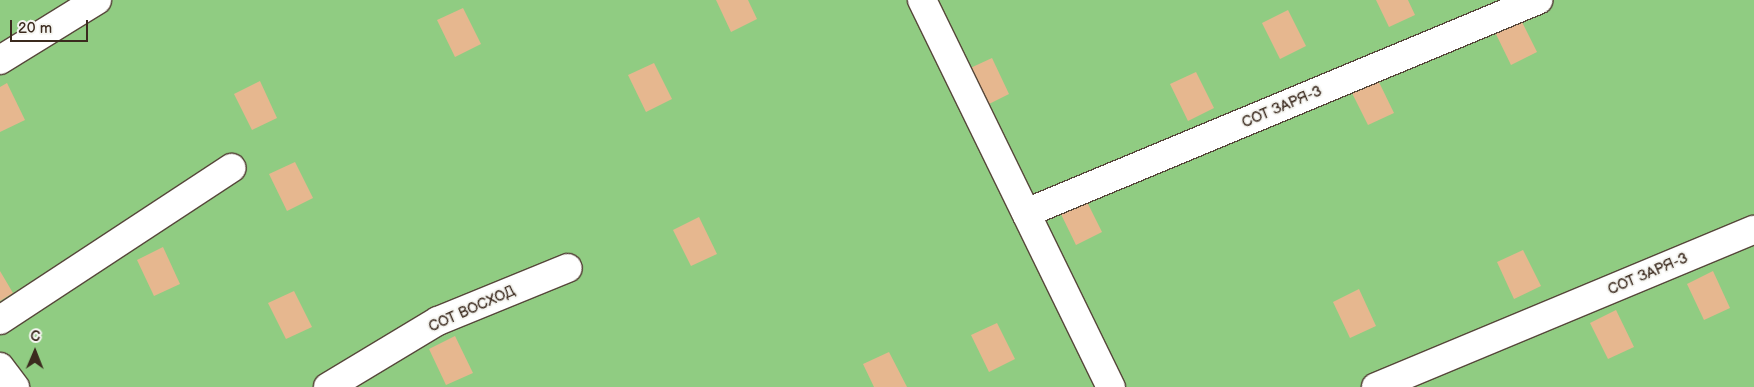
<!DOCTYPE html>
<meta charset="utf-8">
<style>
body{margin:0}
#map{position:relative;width:1754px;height:387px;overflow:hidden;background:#f0ecd9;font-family:"Balsamiq Sans",sans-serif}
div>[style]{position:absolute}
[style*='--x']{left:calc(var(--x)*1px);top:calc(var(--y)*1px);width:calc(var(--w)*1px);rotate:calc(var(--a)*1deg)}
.green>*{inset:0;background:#90cc82}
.building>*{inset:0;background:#e6b78f}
.roads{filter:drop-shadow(1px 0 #56473a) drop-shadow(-1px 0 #56473a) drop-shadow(0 1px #56473a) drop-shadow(0 -1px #56473a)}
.minor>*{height:28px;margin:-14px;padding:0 14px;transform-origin:14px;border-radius:14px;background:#fff}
span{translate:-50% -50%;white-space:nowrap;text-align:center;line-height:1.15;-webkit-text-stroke:4px #f6f6f2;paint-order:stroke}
.street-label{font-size:15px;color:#3b2a1e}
.north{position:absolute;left:10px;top:327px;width:50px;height:50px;-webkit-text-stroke:4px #f6f6f2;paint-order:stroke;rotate:1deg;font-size:14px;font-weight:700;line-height:20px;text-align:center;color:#3b2a1e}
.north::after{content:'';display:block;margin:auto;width:18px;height:22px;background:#3b2a1e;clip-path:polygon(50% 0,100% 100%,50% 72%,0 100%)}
.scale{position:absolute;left:10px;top:20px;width:78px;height:22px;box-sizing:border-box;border:2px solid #3b2a1e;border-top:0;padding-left:6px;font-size:15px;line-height:18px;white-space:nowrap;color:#3b2a1e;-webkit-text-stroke:4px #f6f6f2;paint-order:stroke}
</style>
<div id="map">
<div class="green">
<i style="clip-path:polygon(0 0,1754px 0,1754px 387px,0 387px)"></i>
</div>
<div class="building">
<i style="clip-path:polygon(716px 0,748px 0,757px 19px,731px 32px)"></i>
<i style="clip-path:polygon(1376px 0,1408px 0,1415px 15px,1389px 27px)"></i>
<i style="clip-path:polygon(463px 8px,481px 44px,455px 57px,437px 20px)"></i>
<i style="clip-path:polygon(1288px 10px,1306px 46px,1280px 59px,1262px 23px)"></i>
<i style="clip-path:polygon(1519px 16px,1537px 52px,1511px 65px,1493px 28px)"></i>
<i style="clip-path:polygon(992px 58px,1009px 94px,983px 107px,966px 70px)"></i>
<i style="clip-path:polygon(654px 63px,672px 99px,646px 112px,628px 75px)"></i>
<i style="clip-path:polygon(1196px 72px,1214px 108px,1188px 121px,1170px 84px)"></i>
<i style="clip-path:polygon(1376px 76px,1394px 113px,1368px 125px,1350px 89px)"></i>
<i style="clip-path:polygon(260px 81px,277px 118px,252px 130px,234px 94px)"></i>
<i style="clip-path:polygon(7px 83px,25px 120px,0 132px,0 87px)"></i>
<i style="clip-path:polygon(295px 162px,313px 198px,287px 211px,269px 174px)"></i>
<i style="clip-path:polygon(1084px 196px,1102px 232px,1076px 245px,1058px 208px)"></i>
<i style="clip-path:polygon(699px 217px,717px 254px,691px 266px,673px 230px)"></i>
<i style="clip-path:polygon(163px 247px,180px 284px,154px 296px,137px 260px)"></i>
<i style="clip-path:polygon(1523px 250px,1541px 286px,1514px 299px,1497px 262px)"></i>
<i style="clip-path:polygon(0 271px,13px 293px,0 301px)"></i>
<i style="clip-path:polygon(1713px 271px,1730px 308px,1704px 320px,1687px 284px)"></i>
<i style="clip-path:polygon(1359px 289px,1376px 326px,1350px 338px,1333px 302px)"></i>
<i style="clip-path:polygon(294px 291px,312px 327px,286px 339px,268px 303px)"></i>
<i style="clip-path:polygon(1616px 310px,1634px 347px,1608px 359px,1590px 323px)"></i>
<i style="clip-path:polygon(997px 323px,1015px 359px,989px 372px,971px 335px)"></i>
<i style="clip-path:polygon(455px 336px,473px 373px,446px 385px,429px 349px)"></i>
<i style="clip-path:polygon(889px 352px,907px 387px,874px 387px,863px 364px)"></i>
</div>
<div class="roads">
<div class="minor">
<i style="--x:922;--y:0;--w:431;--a:64"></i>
<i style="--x:0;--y:60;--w:114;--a:-31.7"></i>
<i style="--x:1026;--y:213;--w:555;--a:-22.59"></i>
<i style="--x:0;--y:320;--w:277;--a:-33.3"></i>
<i style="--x:0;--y:367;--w:25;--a:53"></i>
<i style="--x:328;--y:387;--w:128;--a:-31"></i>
<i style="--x:438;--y:321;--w:140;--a:-22.2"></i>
<i style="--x:1376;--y:387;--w:409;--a:-22.6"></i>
</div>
</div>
<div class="street-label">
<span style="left:1282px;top:107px;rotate:-23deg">СОТ ЗАРЯ-3</span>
<span style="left:1648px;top:274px;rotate:-23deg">СОТ ЗАРЯ-3</span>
<span style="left:472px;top:309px;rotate:-24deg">СОТ ВОСХОД</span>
</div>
<div class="north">С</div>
<div class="scale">20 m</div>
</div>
